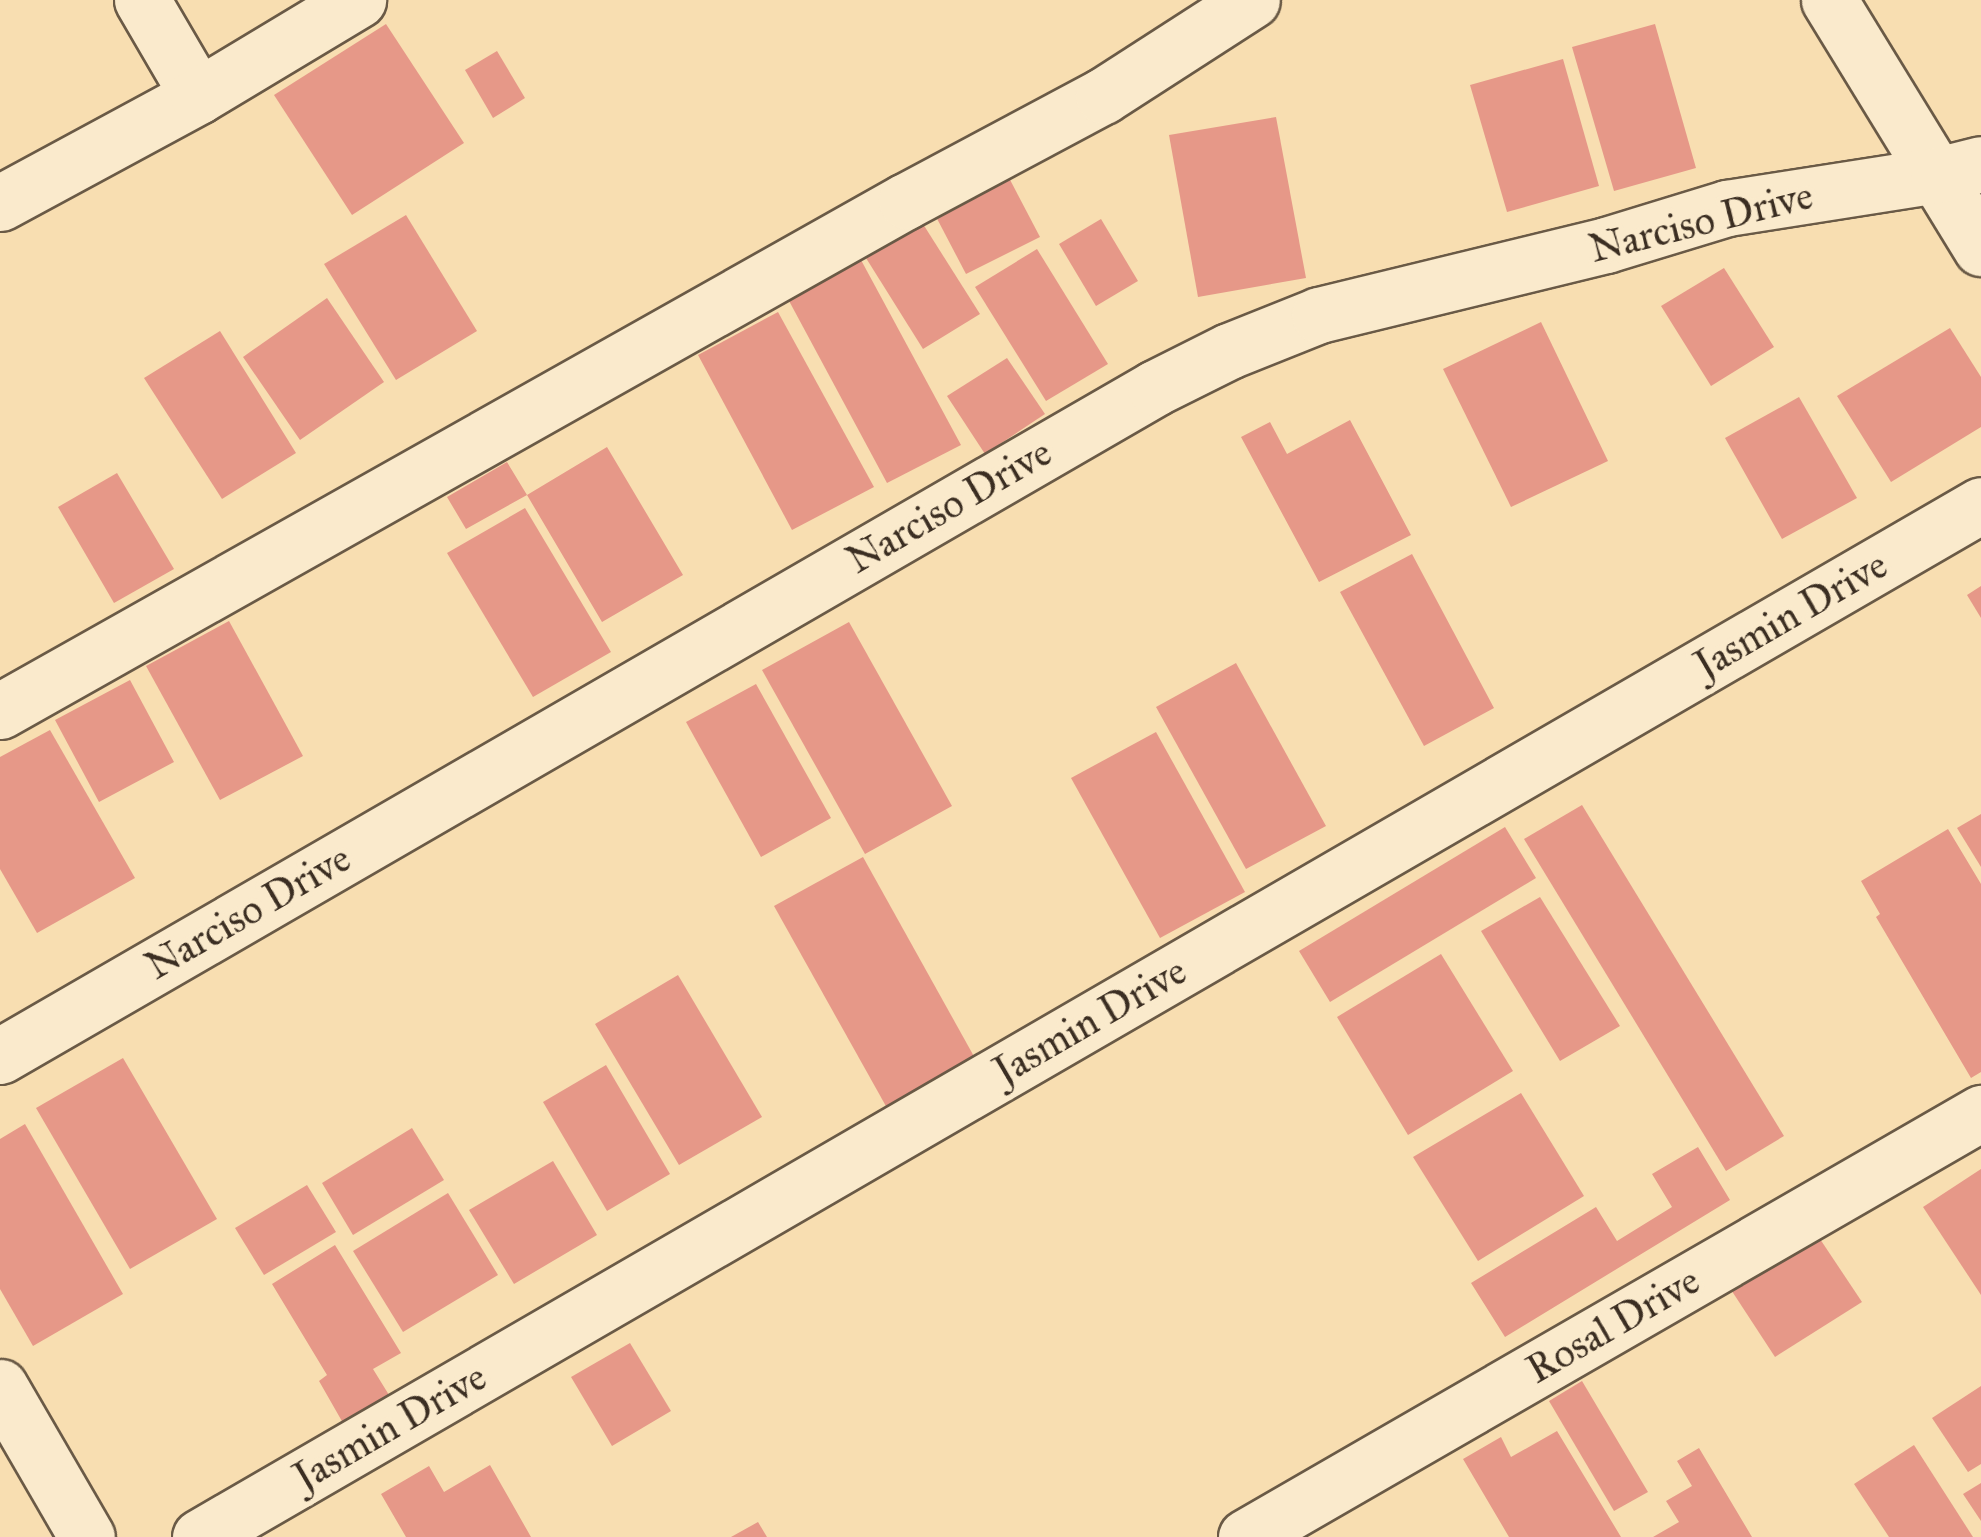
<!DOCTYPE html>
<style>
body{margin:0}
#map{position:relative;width:1981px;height:1537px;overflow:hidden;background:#f8deb1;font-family:"IM FELL Great Primer",serif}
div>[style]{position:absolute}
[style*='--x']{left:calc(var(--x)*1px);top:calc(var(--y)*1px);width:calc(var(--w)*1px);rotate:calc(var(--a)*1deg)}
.building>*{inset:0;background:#e69888}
.roads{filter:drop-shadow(2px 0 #6a5a46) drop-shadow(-2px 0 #6a5a46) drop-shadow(0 2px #6a5a46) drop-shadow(0 -2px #6a5a46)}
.minor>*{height:55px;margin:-27.5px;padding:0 27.5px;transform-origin:27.5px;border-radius:27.5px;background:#faeacc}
span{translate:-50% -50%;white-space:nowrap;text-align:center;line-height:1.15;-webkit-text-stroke:10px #faeacc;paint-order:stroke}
.street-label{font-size:40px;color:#3b2e22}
</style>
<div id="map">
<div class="building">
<i style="clip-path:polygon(386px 24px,464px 143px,352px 215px,274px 95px)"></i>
<i style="clip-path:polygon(1655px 24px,1696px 168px,1614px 191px,1572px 47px)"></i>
<i style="clip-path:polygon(497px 51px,525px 98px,493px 118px,465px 70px)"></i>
<i style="clip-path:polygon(1563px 59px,1599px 186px,1507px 212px,1470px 85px)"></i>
<i style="clip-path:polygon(1276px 117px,1306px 278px,1198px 297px,1169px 135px)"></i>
<i style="clip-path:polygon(1007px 174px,1040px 237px,966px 274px,933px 211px)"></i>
<i style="clip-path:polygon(406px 215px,477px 331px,396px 380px,324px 264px)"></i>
<i style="clip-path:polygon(1101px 219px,1138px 281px,1096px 306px,1059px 244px)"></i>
<i style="clip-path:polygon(923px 224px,980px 314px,923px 349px,866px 258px)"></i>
<i style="clip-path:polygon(1037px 249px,1108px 364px,1046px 401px,975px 287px)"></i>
<i style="clip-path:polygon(861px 260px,961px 445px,887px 483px,788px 299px)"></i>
<i style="clip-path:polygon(1724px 268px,1774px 347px,1711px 386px,1661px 306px)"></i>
<i style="clip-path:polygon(327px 298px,384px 382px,300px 440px,243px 357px)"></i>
<i style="clip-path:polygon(778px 312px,874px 487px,792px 530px,698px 355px)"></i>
<i style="clip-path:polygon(1541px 322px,1608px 461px,1511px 507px,1443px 369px)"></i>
<i style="clip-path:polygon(1950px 328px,1981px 377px,1981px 427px,1891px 482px,1837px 396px)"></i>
<i style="clip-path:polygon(220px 331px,296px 453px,222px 499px,144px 378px)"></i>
<i style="clip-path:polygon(1007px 358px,1045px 414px,985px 454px,947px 396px)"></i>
<i style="clip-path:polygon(1799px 397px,1857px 498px,1782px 539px,1725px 438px)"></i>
<i style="clip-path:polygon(1350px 420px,1411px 535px,1319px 582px,1241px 437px,1270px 422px,1287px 454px)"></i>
<i style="clip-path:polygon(607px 447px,683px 575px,602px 622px,527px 495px,466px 529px,447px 497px,507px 462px,527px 495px)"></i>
<i style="clip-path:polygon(117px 473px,174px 569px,114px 603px,58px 507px)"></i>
<i style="clip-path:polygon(525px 508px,611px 652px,533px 697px,447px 553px)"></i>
<i style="clip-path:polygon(1412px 554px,1494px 708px,1424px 746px,1340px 592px)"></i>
<i style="clip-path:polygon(1981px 586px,1981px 618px,1967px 595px)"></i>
<i style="clip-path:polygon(229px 621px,303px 756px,220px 800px,146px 666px)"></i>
<i style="clip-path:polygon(849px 622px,952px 806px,865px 854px,762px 670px)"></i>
<i style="clip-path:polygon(1236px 663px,1326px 826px,1246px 869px,1156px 707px)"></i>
<i style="clip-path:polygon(130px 680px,174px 762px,99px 802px,55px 720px)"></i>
<i style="clip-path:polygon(756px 684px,831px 818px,761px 857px,686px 722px)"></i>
<i style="clip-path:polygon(50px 730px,135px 878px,37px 933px,0 869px,0 757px)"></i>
<i style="clip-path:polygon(1156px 732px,1245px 892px,1160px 938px,1071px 778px)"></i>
<i style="clip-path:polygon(1582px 805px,1784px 1136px,1726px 1171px,1524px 839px)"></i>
<i style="clip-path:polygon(1981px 814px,1981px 867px,1957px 828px)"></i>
<i style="clip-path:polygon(1505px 827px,1536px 878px,1330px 1002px,1299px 951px)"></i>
<i style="clip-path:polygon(1948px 829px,1981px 884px,1981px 1072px,1971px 1078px,1876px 917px,1880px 914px,1861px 881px)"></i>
<i style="clip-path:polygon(863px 857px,976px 1060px,887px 1108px,774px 906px)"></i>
<i style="clip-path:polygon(1540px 897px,1620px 1026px,1560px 1061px,1481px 931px)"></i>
<i style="clip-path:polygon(1441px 954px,1513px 1071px,1408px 1135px,1337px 1017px)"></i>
<i style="clip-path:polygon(678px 975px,762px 1117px,679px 1165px,595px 1024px)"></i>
<i style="clip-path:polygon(123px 1058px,217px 1219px,130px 1269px,36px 1108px)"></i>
<i style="clip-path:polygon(606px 1065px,670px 1174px,607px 1211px,543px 1102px)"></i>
<i style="clip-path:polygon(1521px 1093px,1584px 1196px,1478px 1261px,1413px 1157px)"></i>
<i style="clip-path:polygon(25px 1124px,123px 1294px,33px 1346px,0 1289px,0 1139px)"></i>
<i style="clip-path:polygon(412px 1128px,444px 1180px,353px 1235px,322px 1183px)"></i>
<i style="clip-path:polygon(1698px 1147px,1730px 1200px,1505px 1337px,1471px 1283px,1596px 1207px,1617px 1241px,1672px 1207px,1652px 1174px)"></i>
<i style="clip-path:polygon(553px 1161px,597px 1235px,514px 1284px,469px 1210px)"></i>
<i style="clip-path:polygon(1981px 1169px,1981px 1295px,1923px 1207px)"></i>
<i style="clip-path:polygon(307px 1185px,336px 1232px,264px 1275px,235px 1228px)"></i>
<i style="clip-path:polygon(448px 1193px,498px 1275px,403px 1332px,353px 1251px)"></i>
<i style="clip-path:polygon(1810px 1224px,1862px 1302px,1775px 1357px,1724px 1279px)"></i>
<i style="clip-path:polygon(335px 1245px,401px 1353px,373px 1369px,389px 1395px,343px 1423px,319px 1381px,327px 1375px,272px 1284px)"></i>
<i style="clip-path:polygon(630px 1343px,671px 1411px,612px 1446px,571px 1377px)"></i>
<i style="clip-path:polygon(1582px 1381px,1648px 1492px,1614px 1511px,1549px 1401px)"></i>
<i style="clip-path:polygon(1981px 1386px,1981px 1464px,1968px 1472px,1932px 1418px)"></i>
<i style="clip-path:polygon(1557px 1431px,1621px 1537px,1509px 1537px,1463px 1459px,1501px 1437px,1511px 1457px)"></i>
<i style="clip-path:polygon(1914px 1445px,1973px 1537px,1889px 1537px,1854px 1484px)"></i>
<i style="clip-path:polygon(1699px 1448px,1752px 1537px,1653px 1537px,1679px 1522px,1666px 1501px,1692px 1486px,1677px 1461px)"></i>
<i style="clip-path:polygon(490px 1465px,531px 1537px,406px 1537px,381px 1494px,429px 1466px,444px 1492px)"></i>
<i style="clip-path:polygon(1981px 1483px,1981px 1521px,1963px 1494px)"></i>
<i style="clip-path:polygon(758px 1522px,767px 1537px,731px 1537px)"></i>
</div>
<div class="roads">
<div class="minor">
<i style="--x:142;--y:0;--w:111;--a:59.7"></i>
<i style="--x:1829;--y:0;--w:291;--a:58.5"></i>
<i style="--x:0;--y:203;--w:225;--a:-28.4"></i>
<i style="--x:198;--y:96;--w:187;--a:-31"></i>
<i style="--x:0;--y:711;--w:1040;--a:-29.38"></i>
<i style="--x:906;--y:201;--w:223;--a:-28.1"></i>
<i style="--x:1103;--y:96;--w:177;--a:-32.8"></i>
<i style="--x:0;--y:1056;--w:1334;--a:-30.04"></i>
<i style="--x:1155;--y:388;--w:83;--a:-26.6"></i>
<i style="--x:1229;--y:351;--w:97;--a:-21.8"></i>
<i style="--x:1319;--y:315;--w:295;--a:-13.7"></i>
<i style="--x:1606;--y:245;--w:127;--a:-17"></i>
<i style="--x:1727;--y:208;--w:214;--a:-8.9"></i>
<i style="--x:1938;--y:175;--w:44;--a:-14.3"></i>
<i style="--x:0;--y:1387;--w:173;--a:59.9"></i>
<i style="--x:200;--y:1537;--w:2058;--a:-30.09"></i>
<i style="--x:1246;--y:1537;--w:849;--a:-29.98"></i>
</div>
</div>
<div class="street-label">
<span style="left:1701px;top:222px;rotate:-14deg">Narciso Drive</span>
<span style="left:949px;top:506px;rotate:-30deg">Narciso Drive</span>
<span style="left:1791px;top:615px;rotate:-30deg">Jasmin Drive</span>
<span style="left:248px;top:912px;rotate:-30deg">Narciso Drive</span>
<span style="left:1090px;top:1021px;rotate:-30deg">Jasmin Drive</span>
<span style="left:1613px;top:1325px;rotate:-30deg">Rosal Drive</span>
<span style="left:390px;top:1427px;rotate:-30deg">Jasmin Drive</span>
</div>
</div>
